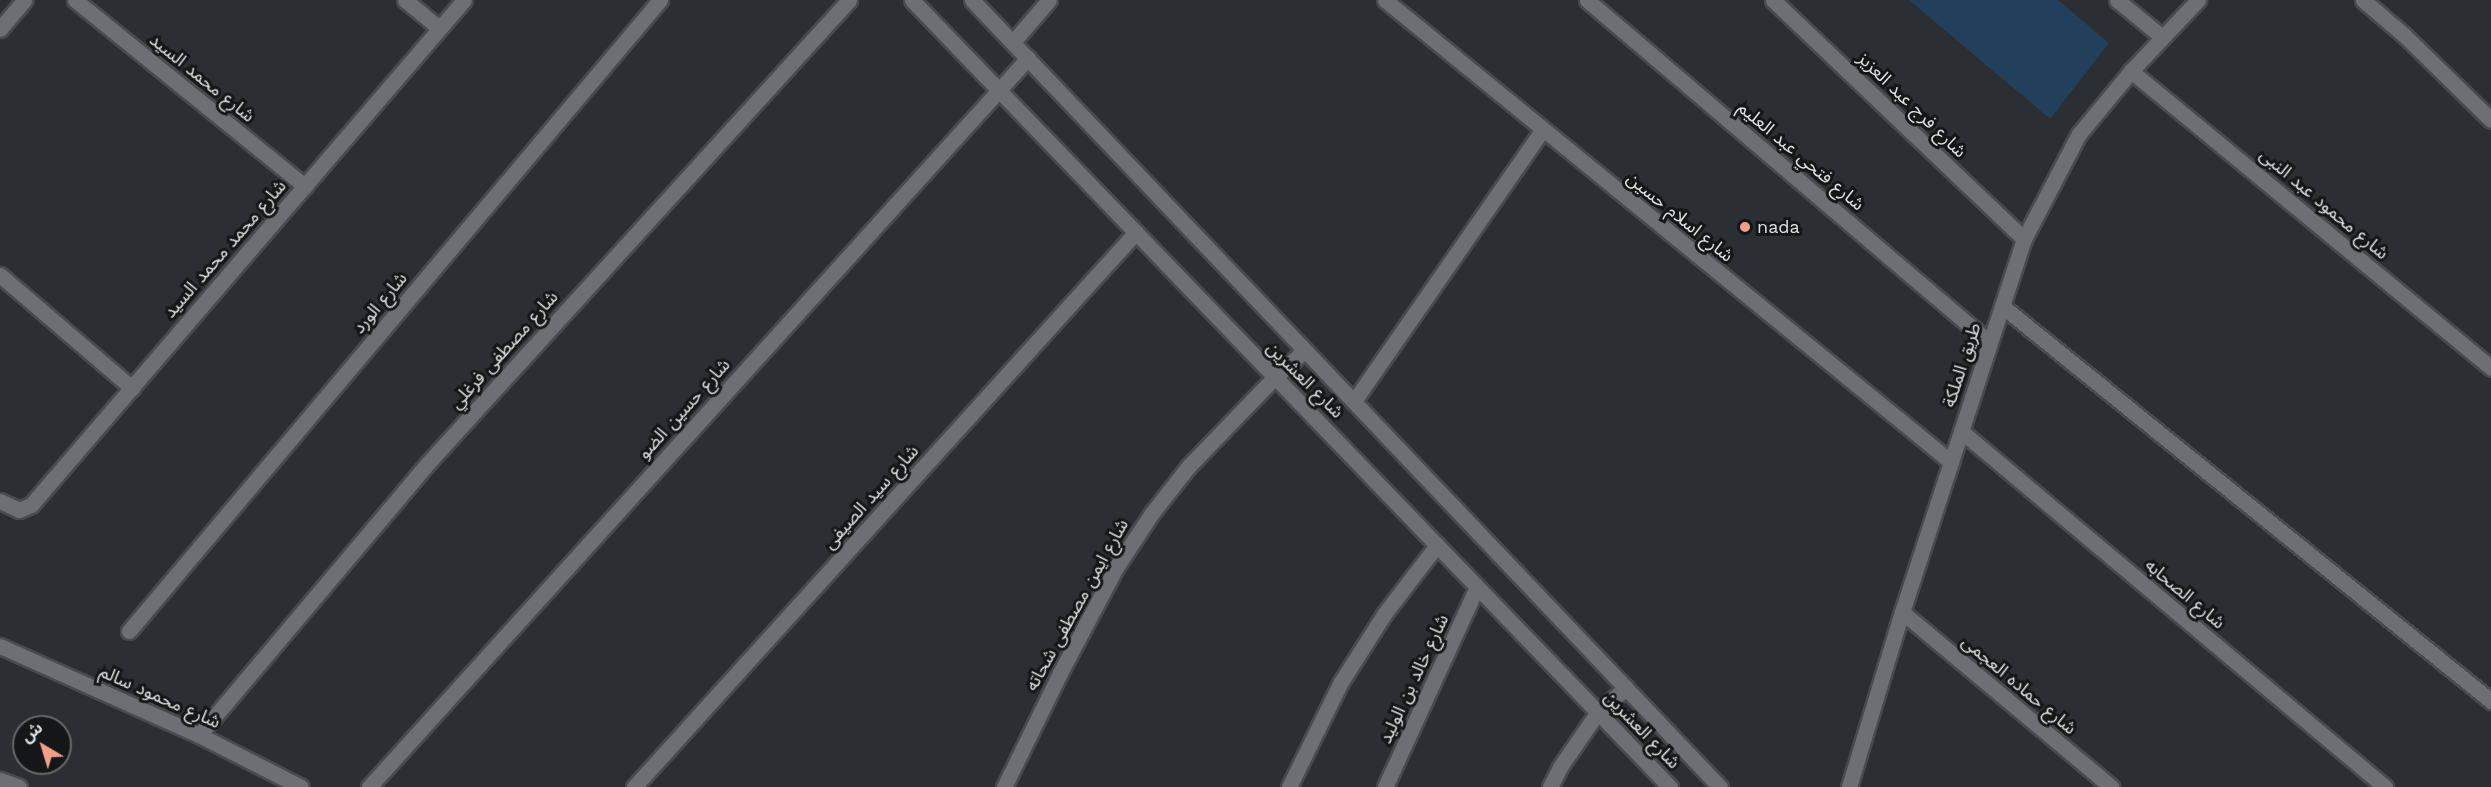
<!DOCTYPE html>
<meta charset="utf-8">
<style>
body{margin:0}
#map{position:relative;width:2491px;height:787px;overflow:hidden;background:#2b2e32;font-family:"Work Sans","Noto Sans Arabic",sans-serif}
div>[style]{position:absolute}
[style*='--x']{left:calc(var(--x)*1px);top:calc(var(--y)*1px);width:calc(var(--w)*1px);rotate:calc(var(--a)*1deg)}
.green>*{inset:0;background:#223f5b}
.roads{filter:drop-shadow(2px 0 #484b4e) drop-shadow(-2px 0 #484b4e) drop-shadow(0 2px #484b4e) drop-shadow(0 -2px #484b4e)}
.lane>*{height:15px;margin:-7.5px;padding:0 7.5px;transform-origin:7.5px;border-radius:7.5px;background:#6c7074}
.street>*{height:15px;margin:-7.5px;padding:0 7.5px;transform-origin:7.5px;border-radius:7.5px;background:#6c7074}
.dots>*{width:16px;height:16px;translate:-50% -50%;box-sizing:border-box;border:3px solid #151618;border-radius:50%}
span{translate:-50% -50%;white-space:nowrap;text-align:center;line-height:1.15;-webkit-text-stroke:6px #151618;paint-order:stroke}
.street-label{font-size:18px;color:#dee0e2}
.poi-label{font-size:18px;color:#dee0e2}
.left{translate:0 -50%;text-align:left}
.north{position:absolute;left:12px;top:715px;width:60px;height:60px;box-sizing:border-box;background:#151618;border:2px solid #656769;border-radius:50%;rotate:322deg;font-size:16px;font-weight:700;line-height:24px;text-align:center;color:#dee0e2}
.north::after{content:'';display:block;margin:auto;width:21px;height:27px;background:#f49e88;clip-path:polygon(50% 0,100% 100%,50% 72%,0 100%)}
</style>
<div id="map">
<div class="green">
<i style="clip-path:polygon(1909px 0,2058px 0,2109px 43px,2050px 119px)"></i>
</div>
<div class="roads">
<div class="lane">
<i style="--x:2002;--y:306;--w:629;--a:38.93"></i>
</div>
<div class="street">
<i style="--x:75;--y:0;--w:296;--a:39"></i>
<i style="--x:405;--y:0;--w:44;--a:39.5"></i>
<i style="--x:912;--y:0;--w:1093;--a:46.08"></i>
<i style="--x:972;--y:0;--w:1086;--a:46.46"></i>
<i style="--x:1385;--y:0;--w:731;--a:39.22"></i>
<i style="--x:1587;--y:0;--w:528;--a:40.39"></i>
<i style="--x:1773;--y:0;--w:347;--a:43.6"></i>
<i style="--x:2117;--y:0;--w:58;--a:39.4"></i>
<i style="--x:2363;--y:0;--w:55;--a:40.6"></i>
<i style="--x:2405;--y:36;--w:120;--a:44.3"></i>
<i style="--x:0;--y:29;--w:38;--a:-50"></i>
<i style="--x:1013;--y:42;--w:55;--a:-49.4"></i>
<i style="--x:2131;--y:71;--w:467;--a:39.5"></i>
<i style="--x:0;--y:275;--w:174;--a:40.6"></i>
<i style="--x:1354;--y:401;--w:330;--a:-55.2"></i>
<i style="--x:1961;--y:431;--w:554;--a:40.02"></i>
<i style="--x:0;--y:501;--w:21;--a:25"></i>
<i style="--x:19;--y:510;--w:13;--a:-23"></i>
<i style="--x:31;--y:505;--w:665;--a:-49.39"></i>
<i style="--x:1902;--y:612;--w:273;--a:39.9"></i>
<i style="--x:129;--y:631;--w:825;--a:-49.92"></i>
<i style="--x:0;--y:646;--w:218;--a:24.1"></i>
<i style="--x:199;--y:735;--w:114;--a:27"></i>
<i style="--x:199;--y:735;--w:356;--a:-49.9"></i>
<i style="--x:428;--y:463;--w:626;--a:-47.72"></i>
<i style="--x:0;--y:780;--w:20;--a:20"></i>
<i style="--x:369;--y:787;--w:983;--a:-47.89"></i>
<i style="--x:634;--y:787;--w:748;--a:-47.87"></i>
<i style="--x:1004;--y:787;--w:127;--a:-63.8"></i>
<i style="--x:1060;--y:673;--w:121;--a:-62"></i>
<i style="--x:1117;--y:566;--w:64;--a:-56.6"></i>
<i style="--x:1152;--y:513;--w:58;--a:-52"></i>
<i style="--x:1188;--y:467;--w:125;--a:-46"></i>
<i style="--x:1275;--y:377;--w:39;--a:-42"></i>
<i style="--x:1289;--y:787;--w:117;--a:-63.7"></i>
<i style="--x:1341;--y:682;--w:82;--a:-57.5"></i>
<i style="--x:1385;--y:613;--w:86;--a:-52.6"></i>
<i style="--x:1385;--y:787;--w:220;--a:-65.3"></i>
<i style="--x:1550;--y:787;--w:22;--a:-63"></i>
<i style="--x:1560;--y:767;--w:67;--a:-55.4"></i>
<i style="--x:1598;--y:712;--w:37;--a:-41"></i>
<i style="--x:1849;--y:787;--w:183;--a:-73.2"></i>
<i style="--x:1902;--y:612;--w:392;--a:-71.9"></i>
<i style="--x:2024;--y:239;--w:119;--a:-62.4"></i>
<i style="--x:2079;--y:134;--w:82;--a:-50.5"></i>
<i style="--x:2131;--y:71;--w:98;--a:-46.7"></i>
</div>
</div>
<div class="dots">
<i style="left:1745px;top:227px;background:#f49e88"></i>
</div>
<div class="street-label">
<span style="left:202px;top:78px;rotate:39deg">شارع محمد السيد</span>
<span style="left:1912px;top:105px;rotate:44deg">شارع فرج عبد العزيز</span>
<span style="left:1801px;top:156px;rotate:40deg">شارع فتحي عبد العليم</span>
<span style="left:2324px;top:204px;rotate:40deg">شارع محمود عبد النبى</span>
<span style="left:1680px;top:217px;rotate:39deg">شارع اسلام حسين</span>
<span style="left:225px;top:249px;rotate:-49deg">شارع محمد محمد السيد</span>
<span style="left:380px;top:303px;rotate:-50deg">شارع الورد</span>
<span style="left:504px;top:350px;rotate:-48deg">شارع مصطفى فرغلي</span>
<span style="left:1962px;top:365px;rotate:-72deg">طريق الملكة</span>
<span style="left:1305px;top:380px;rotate:45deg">شارع العشرين</span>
<span style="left:684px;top:409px;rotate:-48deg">شارع حسين الضو</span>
<span style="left:871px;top:497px;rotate:-48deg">شارع سيد الصيفى</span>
<span style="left:2185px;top:594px;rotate:40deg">شارع الصحابه</span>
<span style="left:1077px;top:605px;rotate:-61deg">شارع ايمن مصطفى شحاته</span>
<span style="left:1414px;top:679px;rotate:-65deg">شارع خالد بن الوليد</span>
<span style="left:2019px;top:685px;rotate:40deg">شارع حماده العجمى</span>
<span style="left:160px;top:697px;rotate:24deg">شارع محمود سالم</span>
<span style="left:1642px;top:730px;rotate:46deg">شارع العشرين</span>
</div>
<div class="poi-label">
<span class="left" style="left:1757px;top:227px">nada</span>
</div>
<div class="north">ش</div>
</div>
